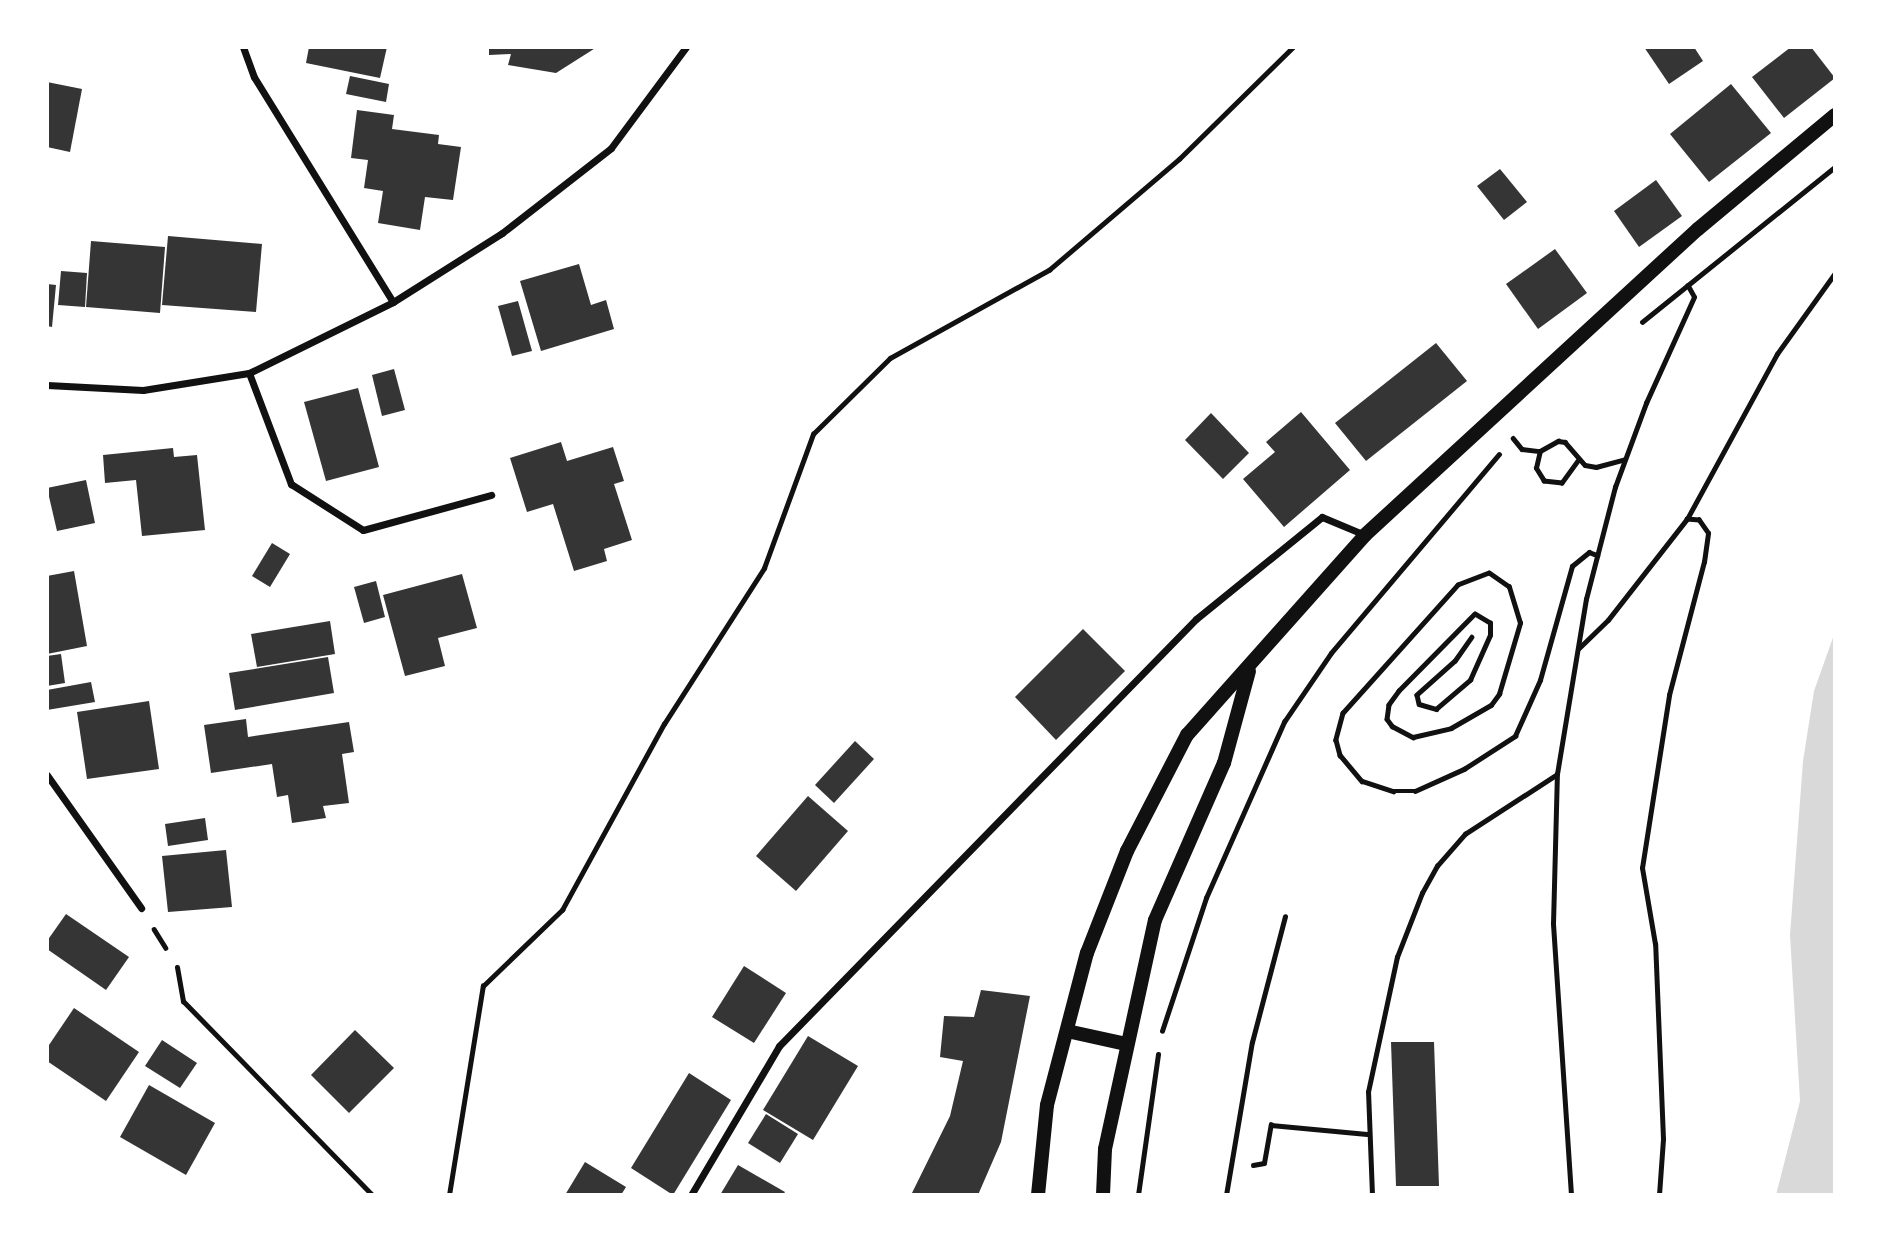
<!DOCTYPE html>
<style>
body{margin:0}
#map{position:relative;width:1882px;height:1242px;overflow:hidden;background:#fff;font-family:Poppins,sans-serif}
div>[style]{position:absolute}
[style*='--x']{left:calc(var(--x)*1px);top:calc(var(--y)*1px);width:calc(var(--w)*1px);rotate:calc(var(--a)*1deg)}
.water>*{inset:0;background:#d9d9d9}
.building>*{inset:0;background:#353535}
.path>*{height:4.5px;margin:-2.25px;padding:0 2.25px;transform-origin:2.25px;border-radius:2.25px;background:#111}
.service>*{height:5px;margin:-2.5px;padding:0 2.5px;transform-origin:2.5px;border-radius:2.5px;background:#111}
.minor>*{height:7px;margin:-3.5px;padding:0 3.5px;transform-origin:3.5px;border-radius:3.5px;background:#111}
.secondary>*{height:14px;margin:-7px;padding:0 7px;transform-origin:7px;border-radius:7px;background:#111}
span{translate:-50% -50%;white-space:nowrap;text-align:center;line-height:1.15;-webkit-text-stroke:5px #fff;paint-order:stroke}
.frame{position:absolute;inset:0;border:49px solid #fff;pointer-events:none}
</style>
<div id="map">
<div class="water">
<i style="clip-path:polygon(1835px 632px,1835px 1195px,1776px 1195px,1800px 1101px,1790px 935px,1803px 761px,1814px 691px)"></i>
</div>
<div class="building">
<i style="clip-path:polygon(309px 47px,387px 47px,380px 78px,306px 63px)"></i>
<i style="clip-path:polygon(489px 47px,597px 47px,556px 73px,508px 65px,511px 54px,489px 55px)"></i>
<i style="clip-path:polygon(1644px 47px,1694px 47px,1703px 61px,1669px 84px)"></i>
<i style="clip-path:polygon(1791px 47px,1811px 47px,1835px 78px,1784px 118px,1752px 77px)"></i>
<i style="clip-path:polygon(350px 76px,389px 84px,386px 102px,346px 94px)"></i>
<i style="clip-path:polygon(47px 82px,82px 89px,70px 152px,47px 147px)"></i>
<i style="clip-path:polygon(1731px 84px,1771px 133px,1709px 182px,1670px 134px)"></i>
<i style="clip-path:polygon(357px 110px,394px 115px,392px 129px,439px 135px,438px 144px,461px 147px,453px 200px,425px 197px,420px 230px,378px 223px,383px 191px,364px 188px,368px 160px,351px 158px)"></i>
<i style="clip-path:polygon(1500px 169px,1527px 202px,1504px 220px,1477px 186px)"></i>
<i style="clip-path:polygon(1656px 180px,1682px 216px,1639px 247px,1614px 211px)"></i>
<i style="clip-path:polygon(168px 236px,262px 244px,256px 312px,162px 305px)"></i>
<i style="clip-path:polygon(91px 241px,165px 247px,160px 313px,86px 307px)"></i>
<i style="clip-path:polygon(1555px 249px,1587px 293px,1538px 329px,1506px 284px)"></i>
<i style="clip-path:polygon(579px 264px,591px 305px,606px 300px,614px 329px,541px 351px,520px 281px)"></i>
<i style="clip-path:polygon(61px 271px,87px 273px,85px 307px,58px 305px)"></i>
<i style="clip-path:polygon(47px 284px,56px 285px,52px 327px,47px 326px)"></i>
<i style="clip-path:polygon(518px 301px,532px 351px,512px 356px,498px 306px)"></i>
<i style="clip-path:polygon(1436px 343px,1467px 381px,1366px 461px,1335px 423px)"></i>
<i style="clip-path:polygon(394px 369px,405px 410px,382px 416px,372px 375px)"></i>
<i style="clip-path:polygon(358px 388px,379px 467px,326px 481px,304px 402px)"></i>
<i style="clip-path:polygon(1301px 412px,1350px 470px,1284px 527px,1243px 479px,1275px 452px,1266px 442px)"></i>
<i style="clip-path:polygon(1211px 413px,1249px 453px,1223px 479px,1185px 440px)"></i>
<i style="clip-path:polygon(561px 442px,567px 461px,613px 447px,624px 481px,614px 484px,632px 540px,604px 549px,607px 561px,574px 571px,553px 504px,527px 512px,510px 458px)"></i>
<i style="clip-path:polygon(173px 448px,174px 457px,197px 455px,205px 530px,142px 536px,136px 480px,105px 483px,103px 455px)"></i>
<i style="clip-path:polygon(86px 480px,95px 523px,57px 531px,47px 488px)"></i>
<i style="clip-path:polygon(272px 543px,290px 554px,270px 587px,252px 576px)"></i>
<i style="clip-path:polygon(74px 571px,87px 646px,47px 654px,47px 576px)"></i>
<i style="clip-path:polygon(462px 574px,477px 628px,438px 638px,445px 666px,405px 676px,383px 595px)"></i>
<i style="clip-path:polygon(376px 581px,385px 617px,364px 623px,354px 587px)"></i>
<i style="clip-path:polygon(330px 621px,335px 654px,257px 667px,251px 634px)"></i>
<i style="clip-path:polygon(1083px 629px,1125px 671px,1056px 740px,1015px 697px)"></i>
<i style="clip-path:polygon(61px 654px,65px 683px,47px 686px,47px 656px)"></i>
<i style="clip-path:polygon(328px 657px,334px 693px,235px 710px,229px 673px)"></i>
<i style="clip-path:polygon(91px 682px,95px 702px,47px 710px,47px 690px)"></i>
<i style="clip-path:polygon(149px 701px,159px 769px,87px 779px,77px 712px)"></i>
<i style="clip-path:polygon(246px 719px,248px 737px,349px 722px,354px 752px,342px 754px,349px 803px,323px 806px,326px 818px,292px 823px,288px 795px,277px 797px,272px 764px,211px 773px,204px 725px)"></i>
<i style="clip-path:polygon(855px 741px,874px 759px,834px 803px,815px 785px)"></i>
<i style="clip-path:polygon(808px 796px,848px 831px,796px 891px,756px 856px)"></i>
<i style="clip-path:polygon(205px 818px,208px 840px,168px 846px,165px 824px)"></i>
<i style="clip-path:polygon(226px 850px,232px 907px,168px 912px,162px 856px)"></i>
<i style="clip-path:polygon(66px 914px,129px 957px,106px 990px,47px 949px,47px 941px)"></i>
<i style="clip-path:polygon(744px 966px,786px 993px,754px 1043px,712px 1017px)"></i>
<i style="clip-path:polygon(981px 990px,1030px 996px,1001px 1142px,978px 1195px,911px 1195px,950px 1116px,963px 1061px,940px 1057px,944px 1016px,974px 1017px)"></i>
<i style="clip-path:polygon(74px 1008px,139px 1052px,106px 1101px,47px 1061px,47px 1048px)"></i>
<i style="clip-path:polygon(355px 1030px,394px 1068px,349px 1113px,311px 1075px)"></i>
<i style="clip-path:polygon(808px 1036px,858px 1066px,813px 1140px,763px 1110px)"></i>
<i style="clip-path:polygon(162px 1040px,197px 1063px,180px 1088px,145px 1066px)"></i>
<i style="clip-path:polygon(1391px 1042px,1434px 1042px,1439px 1186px,1396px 1186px)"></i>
<i style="clip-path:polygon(689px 1073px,731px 1100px,673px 1195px,631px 1168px)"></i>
<i style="clip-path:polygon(149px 1085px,215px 1123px,186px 1175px,120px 1137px)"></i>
<i style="clip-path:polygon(766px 1114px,798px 1134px,780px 1163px,748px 1143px)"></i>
<i style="clip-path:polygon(585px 1162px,626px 1187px,621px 1195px,565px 1195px)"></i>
<i style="clip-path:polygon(738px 1165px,785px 1192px,783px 1195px,720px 1195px)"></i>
</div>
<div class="path">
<i style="--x:1642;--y:322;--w:248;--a:-38.8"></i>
<i style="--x:1513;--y:438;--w:14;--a:51"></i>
<i style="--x:1522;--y:449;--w:17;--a:7"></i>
<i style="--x:1578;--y:461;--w:27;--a:126"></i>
<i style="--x:1562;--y:483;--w:18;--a:-174"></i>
<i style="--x:1544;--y:481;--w:15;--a:-122"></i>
<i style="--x:1536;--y:468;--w:17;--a:-77"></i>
<i style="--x:1540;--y:451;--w:21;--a:-29"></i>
<i style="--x:1558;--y:441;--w:7;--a:8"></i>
<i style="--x:1565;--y:442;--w:30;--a:49"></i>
<i style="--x:1585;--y:465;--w:11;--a:10"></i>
<i style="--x:1596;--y:467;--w:28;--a:-15"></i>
<i style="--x:1472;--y:637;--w:29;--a:125"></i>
<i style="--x:1455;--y:661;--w:51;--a:138.2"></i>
<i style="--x:1417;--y:695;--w:9;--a:77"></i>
<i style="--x:1419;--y:704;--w:18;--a:16"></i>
<i style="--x:1436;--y:709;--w:45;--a:-40.5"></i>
<i style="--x:1470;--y:680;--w:49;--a:-66"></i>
<i style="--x:1490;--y:635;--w:12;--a:-90"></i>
<i style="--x:1490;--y:623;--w:17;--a:-149"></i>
<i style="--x:1475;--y:614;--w:108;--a:134.6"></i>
<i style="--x:1399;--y:691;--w:17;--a:126"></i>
<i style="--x:1389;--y:705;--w:14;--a:98"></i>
<i style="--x:1387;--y:719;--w:9;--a:54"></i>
<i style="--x:1392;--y:726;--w:24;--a:28"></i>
<i style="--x:1413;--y:737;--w:39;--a:-13"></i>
<i style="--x:1451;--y:728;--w:46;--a:-29.9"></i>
<i style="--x:1491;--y:705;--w:14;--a:-54"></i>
<i style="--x:1499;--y:694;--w:74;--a:-73.5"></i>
<i style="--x:1520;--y:623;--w:38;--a:-107"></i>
<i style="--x:1509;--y:587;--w:24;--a:-145"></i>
<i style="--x:1489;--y:573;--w:33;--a:159"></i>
<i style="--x:1458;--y:585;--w:172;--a:131.9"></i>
<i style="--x:1343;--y:713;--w:28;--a:105"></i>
<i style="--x:1336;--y:740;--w:16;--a:75"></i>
<i style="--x:1340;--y:755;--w:34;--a:50"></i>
<i style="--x:1362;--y:781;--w:33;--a:18"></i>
<i style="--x:1393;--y:791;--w:22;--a:0"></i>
<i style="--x:1415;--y:791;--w:54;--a:-24.2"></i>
<i style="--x:1464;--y:769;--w:61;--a:-32.9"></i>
<i style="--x:1515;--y:736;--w:61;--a:-65.9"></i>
<i style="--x:1540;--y:680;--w:118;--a:-74.3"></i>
<i style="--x:1572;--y:566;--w:22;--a:-39"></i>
<i style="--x:1589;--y:552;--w:9;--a:21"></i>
<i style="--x:1579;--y:648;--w:40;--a:-44"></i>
<i style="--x:1608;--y:620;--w:128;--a:-52"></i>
<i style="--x:1687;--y:519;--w:188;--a:-61.4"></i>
<i style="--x:1777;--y:354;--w:100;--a:-54.4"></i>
<i style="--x:154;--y:929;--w:22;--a:58"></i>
<i style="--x:1162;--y:1031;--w:140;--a:-71.7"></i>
<i style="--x:1206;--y:898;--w:193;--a:-66.1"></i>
<i style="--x:1284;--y:722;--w:83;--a:-55.7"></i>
<i style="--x:1331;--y:653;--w:260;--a:-49.8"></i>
<i style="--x:1253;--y:1165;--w:11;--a:-10"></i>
<i style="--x:1264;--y:1163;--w:39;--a:-80"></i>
<i style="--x:1271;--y:1125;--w:96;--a:5.4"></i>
<i style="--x:449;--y:1195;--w:212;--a:-80.8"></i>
<i style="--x:483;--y:986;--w:110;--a:-43.9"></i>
<i style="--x:562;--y:910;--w:212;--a:-61.3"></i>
<i style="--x:664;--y:724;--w:185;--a:-57.3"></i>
<i style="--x:764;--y:568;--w:143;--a:-69.9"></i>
<i style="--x:813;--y:434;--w:108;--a:-44.6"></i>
<i style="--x:890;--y:358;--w:182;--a:-29"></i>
<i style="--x:1049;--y:270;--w:171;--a:-40.5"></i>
<i style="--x:1179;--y:159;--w:160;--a:-44.5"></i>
<i style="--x:1138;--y:1195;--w:142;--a:-81.9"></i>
<i style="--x:1372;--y:1195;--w:103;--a:-92.2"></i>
<i style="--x:1368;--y:1092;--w:138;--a:-77.9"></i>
<i style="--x:1397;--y:957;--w:69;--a:-68.7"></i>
<i style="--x:1422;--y:893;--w:31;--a:-61"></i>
<i style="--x:1437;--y:866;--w:43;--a:-48.8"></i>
<i style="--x:1465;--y:834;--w:108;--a:-33"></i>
<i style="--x:1571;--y:1195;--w:272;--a:-93.8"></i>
<i style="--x:1553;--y:924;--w:150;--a:-88.5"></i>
<i style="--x:1557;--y:774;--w:177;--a:-80.6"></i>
<i style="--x:1586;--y:599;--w:116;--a:-75.5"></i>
<i style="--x:1615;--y:487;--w:90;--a:-69.7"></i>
<i style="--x:1646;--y:403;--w:116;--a:-65.6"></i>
<i style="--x:1694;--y:297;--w:13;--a:-119"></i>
<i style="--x:1659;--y:1195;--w:56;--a:-85.9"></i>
<i style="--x:1663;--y:1139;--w:195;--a:-92.3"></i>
<i style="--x:1655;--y:944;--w:77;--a:-99.7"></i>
<i style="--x:1642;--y:868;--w:175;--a:-81.1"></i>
<i style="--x:1669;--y:695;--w:138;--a:-75.3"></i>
<i style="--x:1704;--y:562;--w:29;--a:-82"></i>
<i style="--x:1708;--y:533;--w:16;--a:-125"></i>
<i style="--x:1699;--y:520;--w:12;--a:-175"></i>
</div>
<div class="service">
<i style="--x:177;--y:967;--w:35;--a:80"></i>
<i style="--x:183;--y:1001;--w:271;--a:45.7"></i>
<i style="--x:1226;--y:1195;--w:155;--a:-80.4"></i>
<i style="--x:1252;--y:1042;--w:130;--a:-75.3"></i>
</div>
<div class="minor">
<i style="--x:243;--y:47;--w:32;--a:70"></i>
<i style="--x:254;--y:77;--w:264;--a:58.3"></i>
<i style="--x:249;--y:373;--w:119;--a:69.3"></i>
<i style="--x:291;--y:484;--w:85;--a:32.6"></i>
<i style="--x:363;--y:530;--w:133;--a:-15.3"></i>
<i style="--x:47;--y:385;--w:96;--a:3"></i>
<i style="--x:143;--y:390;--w:107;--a:-9.1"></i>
<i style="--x:249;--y:373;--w:161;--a:-26.2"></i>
<i style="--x:393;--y:302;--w:129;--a:-32.3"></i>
<i style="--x:502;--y:233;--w:138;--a:-37.9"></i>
<i style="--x:611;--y:148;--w:126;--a:-53.4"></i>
<i style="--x:47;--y:775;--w:163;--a:54.7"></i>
<i style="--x:691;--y:1195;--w:173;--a:-59.4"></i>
<i style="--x:779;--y:1046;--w:597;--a:-45.68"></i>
<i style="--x:1196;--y:619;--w:162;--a:-39"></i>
<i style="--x:1322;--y:517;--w:47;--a:22.7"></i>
</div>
<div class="secondary">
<i style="--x:1067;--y:1031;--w:60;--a:12.4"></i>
<i style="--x:1038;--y:1195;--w:90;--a:-84.3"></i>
<i style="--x:1047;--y:1105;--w:157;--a:-75.3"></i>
<i style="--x:1087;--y:953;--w:110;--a:-68.6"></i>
<i style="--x:1127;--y:851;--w:131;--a:-62.7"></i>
<i style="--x:1187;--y:735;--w:268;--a:-48.3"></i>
<i style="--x:1365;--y:535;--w:452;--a:-42.6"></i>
<i style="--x:1698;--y:229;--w:178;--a:-39.8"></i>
<i style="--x:1103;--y:1195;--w:46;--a:-87.5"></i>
<i style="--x:1105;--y:1149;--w:234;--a:-77.7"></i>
<i style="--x:1155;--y:920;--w:171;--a:-66.3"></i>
<i style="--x:1224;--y:763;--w:95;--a:-74.8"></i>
</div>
<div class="frame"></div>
</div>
